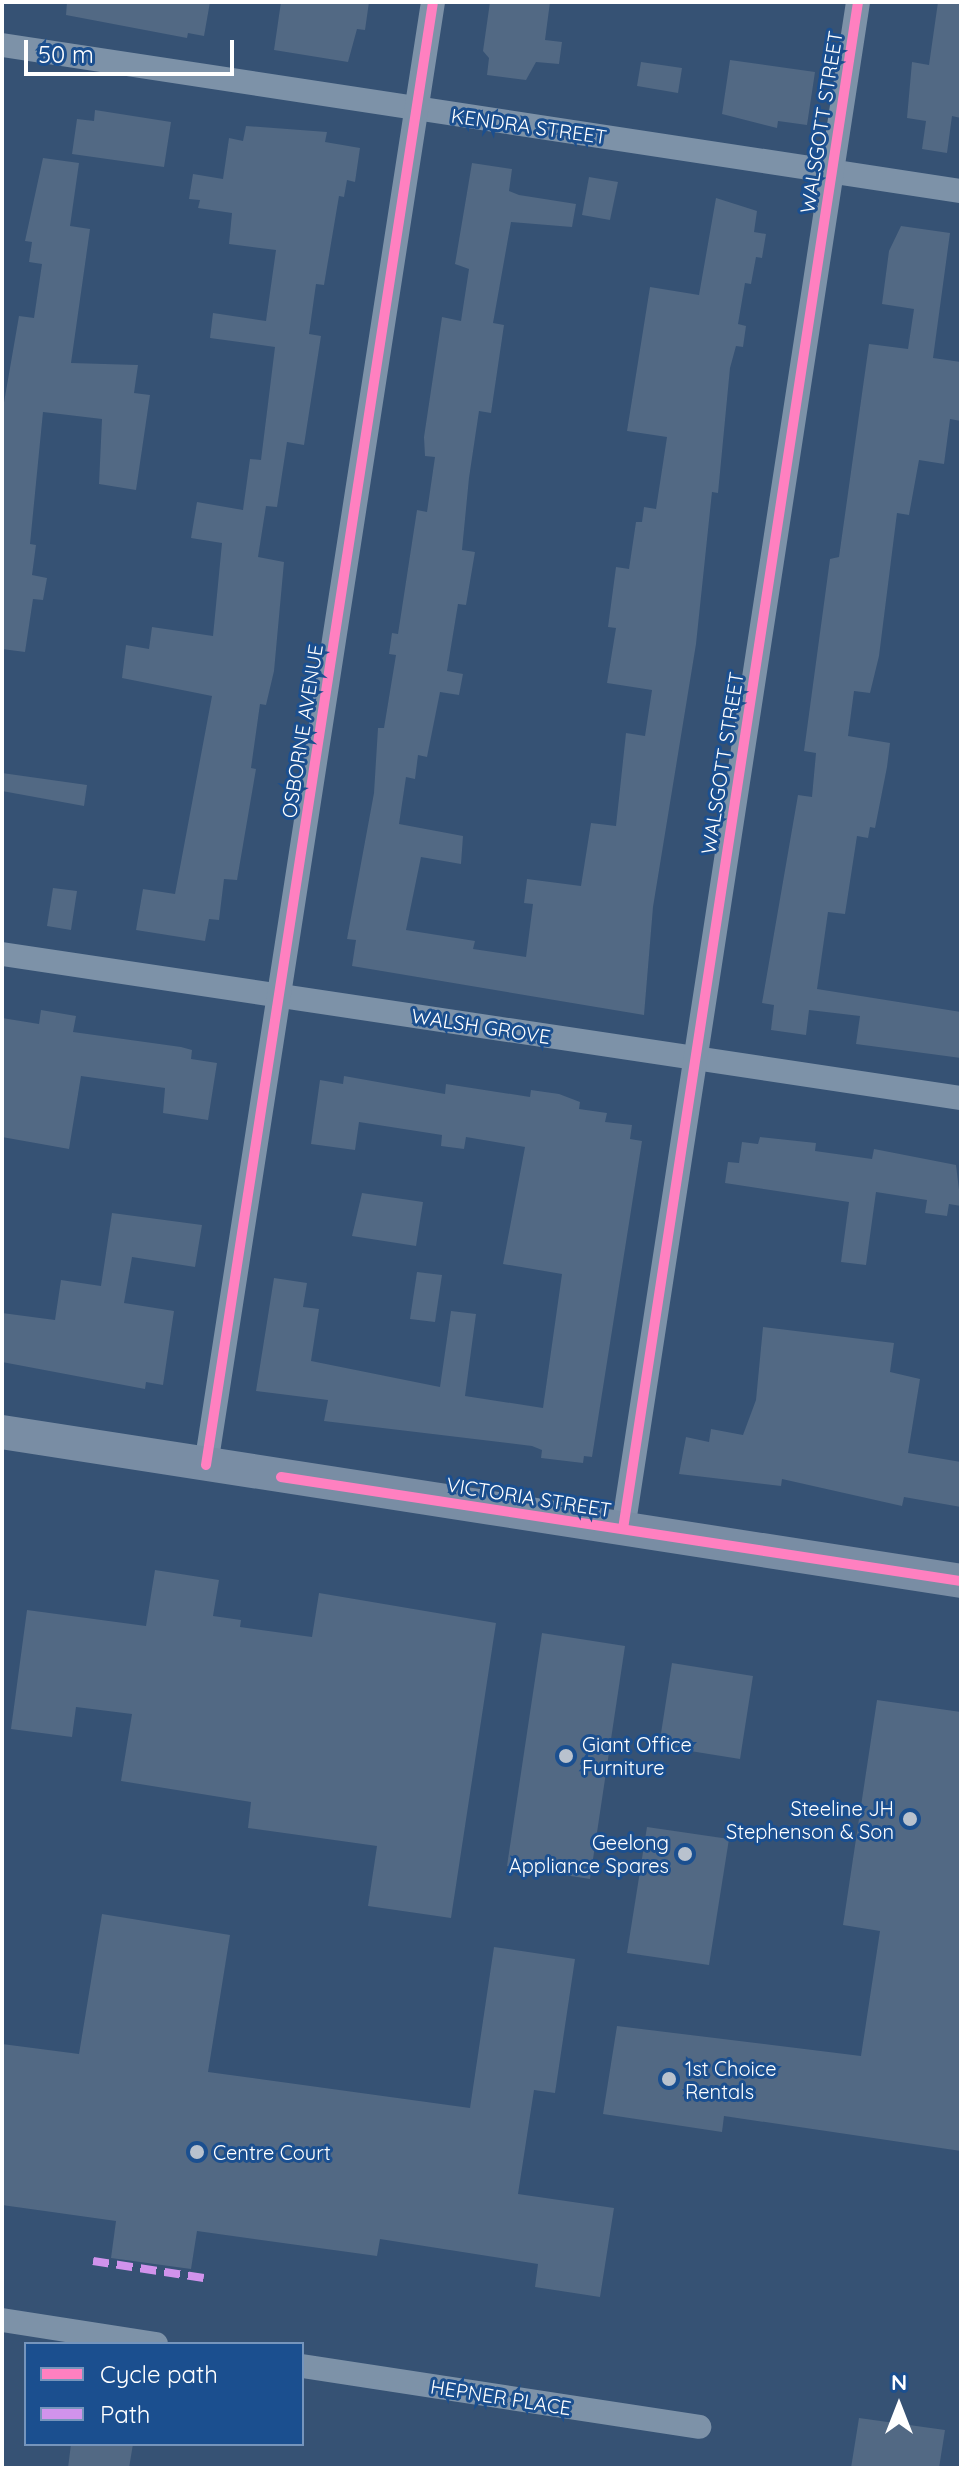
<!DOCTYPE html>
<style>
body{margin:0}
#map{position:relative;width:963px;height:2470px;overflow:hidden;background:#365274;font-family:Quicksand,sans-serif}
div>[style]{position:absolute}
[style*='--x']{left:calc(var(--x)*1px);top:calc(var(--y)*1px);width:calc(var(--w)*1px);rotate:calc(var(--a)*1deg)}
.building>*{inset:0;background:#526984}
.street>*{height:24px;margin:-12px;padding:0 12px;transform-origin:12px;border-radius:12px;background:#7d92a8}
.secondary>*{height:34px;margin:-17px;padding:0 17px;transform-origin:17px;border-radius:17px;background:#798da4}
.quiet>*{height:8px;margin-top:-4px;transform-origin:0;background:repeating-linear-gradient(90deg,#d193ec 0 16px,transparent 0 24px)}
.cycleway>*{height:10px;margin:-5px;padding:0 5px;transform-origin:5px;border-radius:5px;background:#ff80c0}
.dots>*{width:22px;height:22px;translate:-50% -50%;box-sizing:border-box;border:4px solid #1b4f8f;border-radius:50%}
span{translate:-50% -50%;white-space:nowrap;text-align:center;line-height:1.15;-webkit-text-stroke:6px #1b4f8f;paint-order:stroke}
.street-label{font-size:20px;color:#fff}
.poi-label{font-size:20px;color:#fff}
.left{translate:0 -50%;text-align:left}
.right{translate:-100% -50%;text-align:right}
.frame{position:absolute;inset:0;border:4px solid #fff;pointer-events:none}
.legend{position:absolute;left:24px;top:2342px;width:280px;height:104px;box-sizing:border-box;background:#1b4f8f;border:2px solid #7695bc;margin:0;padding:10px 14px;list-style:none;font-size:24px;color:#fff}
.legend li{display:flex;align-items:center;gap:16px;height:40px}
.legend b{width:40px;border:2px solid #7695bc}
.north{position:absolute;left:859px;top:2366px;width:80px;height:80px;-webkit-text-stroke:6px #1b4f8f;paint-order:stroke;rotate:0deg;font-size:22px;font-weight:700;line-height:32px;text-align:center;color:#fff}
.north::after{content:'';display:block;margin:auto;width:28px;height:36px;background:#fff;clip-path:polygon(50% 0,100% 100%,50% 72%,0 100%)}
.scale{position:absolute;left:24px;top:40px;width:210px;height:36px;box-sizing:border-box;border:4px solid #fff;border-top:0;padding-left:10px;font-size:24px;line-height:28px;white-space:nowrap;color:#fff;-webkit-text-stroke:6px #1b4f8f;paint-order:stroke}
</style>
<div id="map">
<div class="building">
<i style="clip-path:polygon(67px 2px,210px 2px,204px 36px,188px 33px,187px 38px,66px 15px)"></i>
<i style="clip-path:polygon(281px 2px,369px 2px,365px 30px,357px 29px,348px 62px,274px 50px)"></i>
<i style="clip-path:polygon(490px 2px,550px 2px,545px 40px,562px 42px,559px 64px,536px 62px,526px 80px,487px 75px,489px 58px,483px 51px)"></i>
<i style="clip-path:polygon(938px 2px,961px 2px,961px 118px,952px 116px,947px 153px,922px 149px,926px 121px,907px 118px,912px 62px,929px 65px)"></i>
<i style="clip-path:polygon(730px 60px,815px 72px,807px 125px,778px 121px,777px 128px,722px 114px)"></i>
<i style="clip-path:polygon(641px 62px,682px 68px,678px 93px,637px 86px)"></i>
<i style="clip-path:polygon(95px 110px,171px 122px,164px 167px,72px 154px,77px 119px,94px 121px)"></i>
<i style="clip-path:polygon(246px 126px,327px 132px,325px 142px,360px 148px,355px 182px,347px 180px,344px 197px,339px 196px,324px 285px,316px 284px,309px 334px,321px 336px,304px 445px,287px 442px,277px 507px,266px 506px,258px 557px,284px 562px,274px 671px,266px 705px,260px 704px,251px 768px,256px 769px,237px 880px,224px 879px,219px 920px,209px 919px,205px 941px,136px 930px,143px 889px,175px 894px,212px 696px,122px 678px,126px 645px,149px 649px,152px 627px,213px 636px,222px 543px,191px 538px,197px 502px,243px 510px,250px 459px,261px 460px,275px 347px,210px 338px,213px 313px,266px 321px,276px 250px,229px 244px,232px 213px,198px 208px,200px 200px,189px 199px,193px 174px,223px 179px,229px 138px,243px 141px)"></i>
<i style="clip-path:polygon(43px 158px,79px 163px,70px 226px,90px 229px,71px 363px,138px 365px,134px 393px,150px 395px,136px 490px,99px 484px,102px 419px,43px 412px,30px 544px,36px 545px,32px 575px,47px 578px,43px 600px,33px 599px,25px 652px,2px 649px,2px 414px,19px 316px,34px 318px,42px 264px,29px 262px,32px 242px,25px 241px)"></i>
<i style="clip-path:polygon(472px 163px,512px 169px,509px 191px,519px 195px,576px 204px,572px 227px,511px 222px,493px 323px,504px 325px,491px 413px,479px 411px,469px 478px,462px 550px,475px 552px,466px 605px,458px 604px,447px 671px,463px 674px,459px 695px,440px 692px,427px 757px,418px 755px,415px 779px,406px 777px,399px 824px,463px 836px,461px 864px,421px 857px,406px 930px,475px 941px,473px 949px,526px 957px,533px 904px,524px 903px,527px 879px,581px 886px,591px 823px,616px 826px,626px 733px,645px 736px,652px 690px,607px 683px,616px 628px,608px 627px,616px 567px,629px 569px,636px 522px,642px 522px,644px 507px,656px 509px,667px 437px,627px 431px,650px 287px,699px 295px,716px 198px,757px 211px,754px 232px,766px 234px,762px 258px,756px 257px,751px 284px,745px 283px,738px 324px,746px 326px,743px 347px,736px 346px,730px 368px,718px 493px,712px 492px,696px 644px,653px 907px,644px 1015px,352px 966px,356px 940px,347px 939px,374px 793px,378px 728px,384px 728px,396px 655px,389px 654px,392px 633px,398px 634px,417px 510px,427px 512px,435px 457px,425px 456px,424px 437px,442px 317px,461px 321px,469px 269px,455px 264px)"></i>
<i style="clip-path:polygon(589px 177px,618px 182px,610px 220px,582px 215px)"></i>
<i style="clip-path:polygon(901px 226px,950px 233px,933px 358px,961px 362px,961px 421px,950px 419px,944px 464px,919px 460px,909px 515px,897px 513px,879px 656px,870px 693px,854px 691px,848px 736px,890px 743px,887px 767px,875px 828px,870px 827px,868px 838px,857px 836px,845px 914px,828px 912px,817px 989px,961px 1012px,961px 1058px,856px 1044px,860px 1016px,809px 1010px,806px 1035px,771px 1030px,774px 1005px,762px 1003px,798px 795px,812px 797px,816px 753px,804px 751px,830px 559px,839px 557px,869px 344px,908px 349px,914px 309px,882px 304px,889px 251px)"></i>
<i style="clip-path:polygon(2px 773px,87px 785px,84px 806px,2px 791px)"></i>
<i style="clip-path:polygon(53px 888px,77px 891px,71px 930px,47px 926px)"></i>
<i style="clip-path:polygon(41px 1010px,76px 1016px,73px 1032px,181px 1047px,192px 1050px,191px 1059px,217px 1063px,208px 1120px,163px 1113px,165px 1088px,81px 1076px,69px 1149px,2px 1137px,2px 1018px,39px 1024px)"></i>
<i style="clip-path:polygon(344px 1076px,445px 1094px,446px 1084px,530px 1097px,531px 1090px,559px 1094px,580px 1102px,579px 1109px,607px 1113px,605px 1122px,632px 1125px,630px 1139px,642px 1141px,592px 1457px,584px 1456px,583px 1463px,541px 1458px,542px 1450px,532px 1446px,324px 1421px,328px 1400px,256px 1391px,274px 1278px,307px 1283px,303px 1307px,319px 1309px,311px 1361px,440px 1387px,451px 1311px,476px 1314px,465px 1396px,543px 1408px,562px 1274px,503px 1264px,525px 1147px,466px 1137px,464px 1149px,441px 1146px,442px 1135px,359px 1122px,355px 1150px,311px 1144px,320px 1080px,343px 1084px)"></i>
<i style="clip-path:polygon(760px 1137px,816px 1143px,815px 1151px,872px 1159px,874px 1149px,956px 1165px,961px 1206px,949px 1204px,947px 1216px,925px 1213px,927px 1200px,876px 1192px,866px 1265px,841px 1262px,849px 1202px,725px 1183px,728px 1162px,739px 1163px,742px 1142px,758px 1144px)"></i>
<i style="clip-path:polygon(362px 1193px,423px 1202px,416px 1246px,352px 1236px)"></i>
<i style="clip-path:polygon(112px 1213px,202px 1225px,195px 1267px,132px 1257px,124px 1303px,174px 1311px,163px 1385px,146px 1382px,145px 1389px,2px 1362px,2px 1313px,55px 1320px,61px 1280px,101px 1286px)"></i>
<i style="clip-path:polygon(417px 1272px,442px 1275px,435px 1322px,410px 1319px)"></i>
<i style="clip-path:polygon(763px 1327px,894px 1343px,890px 1372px,920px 1379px,908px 1453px,961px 1462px,961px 1507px,904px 1497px,902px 1506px,782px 1479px,781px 1486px,679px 1474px,686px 1437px,709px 1442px,711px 1429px,743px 1435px,756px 1400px)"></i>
<i style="clip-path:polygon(155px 1570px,219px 1580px,213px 1616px,241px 1620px,240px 1627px,312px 1637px,319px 1593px,496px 1623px,451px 1918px,368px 1906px,377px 1846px,248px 1828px,251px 1802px,121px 1781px,132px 1714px,76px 1707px,72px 1737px,11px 1729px,27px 1610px,146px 1626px)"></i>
<i style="clip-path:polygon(542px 1633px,625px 1646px,590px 1879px,507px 1866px)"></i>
<i style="clip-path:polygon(672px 1663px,753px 1676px,740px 1759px,659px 1746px)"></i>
<i style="clip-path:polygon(877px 1700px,961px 1712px,961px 2151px,724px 2116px,722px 2132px,603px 2114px,617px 2026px,861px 2056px,880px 1931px,843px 1925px)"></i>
<i style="clip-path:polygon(647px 1827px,729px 1839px,709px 1965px,627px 1953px)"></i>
<i style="clip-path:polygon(102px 1914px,230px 1935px,208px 2072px,470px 2108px,494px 1947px,575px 1959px,555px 2093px,534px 2090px,518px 2194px,614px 2208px,600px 2297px,535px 2287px,538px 2264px,380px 2239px,377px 2256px,197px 2231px,191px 2269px,111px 2258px,116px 2221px,2px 2205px,2px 2044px,79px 2054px)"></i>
<i style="clip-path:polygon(859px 2418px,945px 2430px,939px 2468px,851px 2468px)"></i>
<i style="clip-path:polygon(71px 2444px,133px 2444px,129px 2468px,68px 2468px)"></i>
</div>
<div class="street">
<i style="--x:2;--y:45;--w:970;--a:8.66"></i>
<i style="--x:2;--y:954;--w:970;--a:8.54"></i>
<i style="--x:206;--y:1465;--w:1481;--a:-81.18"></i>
<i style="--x:623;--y:1529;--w:1545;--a:-81.25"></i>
<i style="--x:2;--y:2320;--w:156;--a:8.9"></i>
<i style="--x:302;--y:2366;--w:402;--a:8.7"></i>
</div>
<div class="secondary">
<i style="--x:2;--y:1432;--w:971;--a:8.83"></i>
</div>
<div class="quiet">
<i style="--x:93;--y:2261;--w:112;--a:8.7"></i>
</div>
<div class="cycleway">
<i style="--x:206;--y:1465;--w:1481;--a:-81.18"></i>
<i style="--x:281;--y:1477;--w:688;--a:8.7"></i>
<i style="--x:623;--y:1529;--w:1545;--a:-81.25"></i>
</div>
<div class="dots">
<i style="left:566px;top:1756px;background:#b9c2ce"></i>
<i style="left:910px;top:1819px;background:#b9c2ce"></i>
<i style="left:685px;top:1854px;background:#b9c2ce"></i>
<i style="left:669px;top:2079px;background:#b9c2ce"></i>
<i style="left:197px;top:2152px;background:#b9c2ce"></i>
</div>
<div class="street-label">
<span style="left:821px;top:122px;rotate:-81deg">WALSGOTT STREET</span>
<span style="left:529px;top:126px;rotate:8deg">KENDRA STREET</span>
<span style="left:302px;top:731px;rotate:-81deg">OSBORNE AVENUE</span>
<span style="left:722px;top:763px;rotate:-81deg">WALSGOTT STREET</span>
<span style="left:481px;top:1026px;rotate:9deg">WALSH GROVE</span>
<span style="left:529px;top:1497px;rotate:9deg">VICTORIA STREET</span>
<span style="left:501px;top:2397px;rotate:9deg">HEPNER PLACE</span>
</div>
<div class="poi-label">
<span class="left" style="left:582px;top:1756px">Giant Office<br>Furniture</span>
<span class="right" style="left:894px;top:1820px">Steeline JH<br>Stephenson &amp; Son</span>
<span class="right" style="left:669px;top:1854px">Geelong<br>Appliance Spares</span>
<span class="left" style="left:685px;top:2080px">1st Choice<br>Rentals</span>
<span class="left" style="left:213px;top:2152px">Centre Court</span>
</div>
<div class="frame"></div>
<ul class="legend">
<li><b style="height:10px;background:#ff80c0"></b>Cycle path</li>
<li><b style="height:10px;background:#d193ec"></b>Path</li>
</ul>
<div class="north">N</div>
<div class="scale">50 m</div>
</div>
